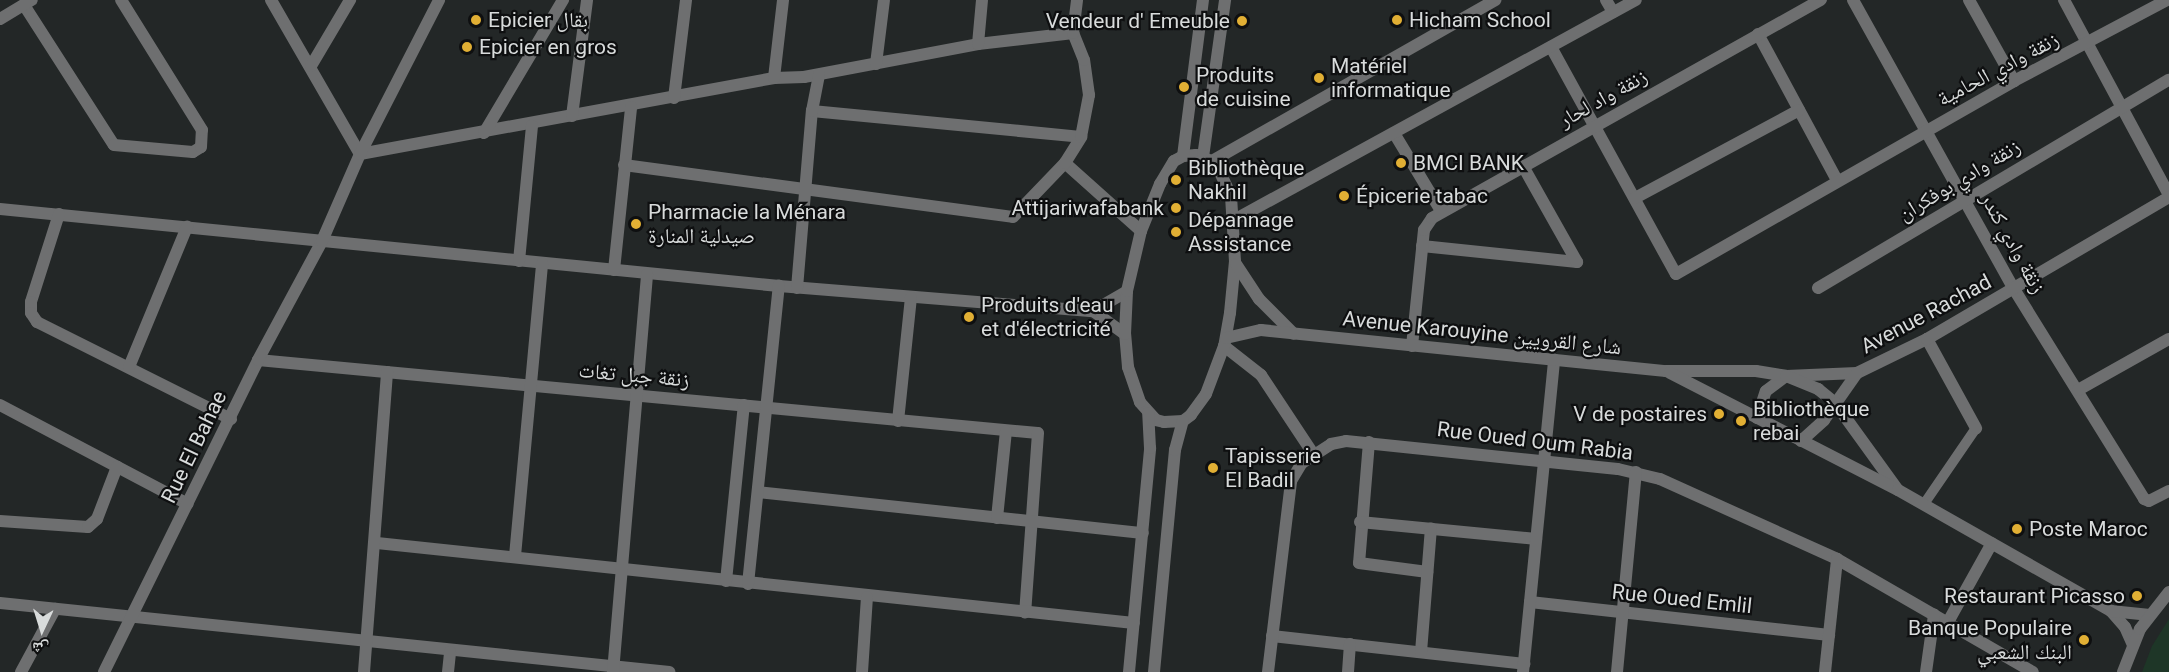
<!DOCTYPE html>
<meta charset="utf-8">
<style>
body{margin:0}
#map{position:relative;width:2169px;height:672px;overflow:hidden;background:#232727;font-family:Roboto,"Noto Naskh Arabic",sans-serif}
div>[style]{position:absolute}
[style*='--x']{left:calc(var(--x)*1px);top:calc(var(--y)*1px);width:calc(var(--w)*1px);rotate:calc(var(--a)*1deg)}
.green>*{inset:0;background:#1e3627}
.service>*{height:10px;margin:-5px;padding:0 5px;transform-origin:5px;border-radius:5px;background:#6e6f70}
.minor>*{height:12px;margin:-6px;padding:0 6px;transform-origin:6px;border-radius:6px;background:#6e6f70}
.tertiary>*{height:12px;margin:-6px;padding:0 6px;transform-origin:6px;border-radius:6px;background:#6e6f70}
.dots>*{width:16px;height:16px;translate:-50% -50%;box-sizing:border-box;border:3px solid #0e0f10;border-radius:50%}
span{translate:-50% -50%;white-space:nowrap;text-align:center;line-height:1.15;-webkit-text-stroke:4.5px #0e0f10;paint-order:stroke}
.poi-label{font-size:21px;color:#d8dbdb}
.left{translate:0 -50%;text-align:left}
.right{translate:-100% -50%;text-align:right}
.street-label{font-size:21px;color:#d8dbdb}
.north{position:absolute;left:12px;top:600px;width:60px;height:60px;-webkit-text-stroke:4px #0e0f10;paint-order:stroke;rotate:184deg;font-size:16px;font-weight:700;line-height:24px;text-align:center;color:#d8dbdb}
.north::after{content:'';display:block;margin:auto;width:21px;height:27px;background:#d8dbdb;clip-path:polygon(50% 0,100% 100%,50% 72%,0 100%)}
</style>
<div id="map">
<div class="green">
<i style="clip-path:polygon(2169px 619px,2169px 672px,2142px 672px,2152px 646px)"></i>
</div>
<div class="service">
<i style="--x:1924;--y:504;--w:92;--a:-55.6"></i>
</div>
<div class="minor">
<i style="--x:271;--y:0;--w:178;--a:60"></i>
<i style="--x:360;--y:154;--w:421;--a:-10.4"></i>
<i style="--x:774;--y:78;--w:30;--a:-2"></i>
<i style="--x:804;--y:77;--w:177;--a:-10.7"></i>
<i style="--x:978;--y:44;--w:96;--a:-6.6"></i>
<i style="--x:1606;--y:0;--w:14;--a:60"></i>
<i style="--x:1853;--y:0;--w:331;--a:60.9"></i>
<i style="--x:2014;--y:289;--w:247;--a:58.2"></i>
<i style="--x:2144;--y:499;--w:5;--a:22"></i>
<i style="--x:2149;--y:501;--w:22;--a:-27"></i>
<i style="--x:1969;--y:0;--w:93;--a:60.9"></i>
<i style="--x:2064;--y:0;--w:221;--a:61.7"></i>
<i style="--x:24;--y:5;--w:166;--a:57.3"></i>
<i style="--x:114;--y:145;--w:79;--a:5.1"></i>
<i style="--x:193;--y:152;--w:9;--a:-32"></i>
<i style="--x:201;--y:147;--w:17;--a:-87"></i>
<i style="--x:202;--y:130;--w:153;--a:-121.9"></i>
<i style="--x:0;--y:19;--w:37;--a:-31"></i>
<i style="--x:1758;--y:34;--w:166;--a:61.6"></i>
<i style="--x:978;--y:44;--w:44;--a:-84.8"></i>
<i style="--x:1551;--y:47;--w:259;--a:61.2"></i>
<i style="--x:1676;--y:274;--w:389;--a:-29.7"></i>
<i style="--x:2014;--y:81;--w:173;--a:-27.9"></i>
<i style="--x:876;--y:64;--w:64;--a:-82.9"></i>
<i style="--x:311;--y:66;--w:77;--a:-59.4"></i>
<i style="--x:774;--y:78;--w:79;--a:-83.4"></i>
<i style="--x:674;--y:98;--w:99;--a:-83"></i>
<i style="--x:812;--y:111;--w:270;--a:5.5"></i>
<i style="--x:572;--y:116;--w:117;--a:-82.6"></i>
<i style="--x:484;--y:133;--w:155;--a:-59.3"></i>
<i style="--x:1394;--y:133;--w:91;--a:58.9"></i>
<i style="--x:1065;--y:163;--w:102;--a:41.8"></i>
<i style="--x:624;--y:165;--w:392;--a:7.6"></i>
<i style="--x:1013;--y:217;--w:75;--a:-46.1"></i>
<i style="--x:1065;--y:163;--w:31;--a:-58"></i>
<i style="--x:1081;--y:137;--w:43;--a:-79.2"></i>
<i style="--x:1089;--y:95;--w:35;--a:-98"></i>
<i style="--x:1084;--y:60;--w:29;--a:-112"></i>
<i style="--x:1073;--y:33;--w:33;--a:-83"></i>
<i style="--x:1635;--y:198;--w:186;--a:-28.2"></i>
<i style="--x:0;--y:209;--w:783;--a:5.65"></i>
<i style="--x:779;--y:286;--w:315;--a:4.6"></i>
<i style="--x:1093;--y:311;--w:39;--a:36"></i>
<i style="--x:59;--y:214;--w:92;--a:107.7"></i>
<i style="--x:31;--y:302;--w:11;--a:90"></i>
<i style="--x:31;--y:313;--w:11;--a:56"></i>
<i style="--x:37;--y:322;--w:217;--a:26.6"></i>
<i style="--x:1422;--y:246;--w:156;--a:5.9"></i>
<i style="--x:1577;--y:262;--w:110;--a:-119.4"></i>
<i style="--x:519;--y:261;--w:136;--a:-84.5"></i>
<i style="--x:614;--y:270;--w:164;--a:-84"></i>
<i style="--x:797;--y:288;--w:178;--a:-85.2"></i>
<i style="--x:812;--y:111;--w:37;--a:-79"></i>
<i style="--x:1818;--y:288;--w:408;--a:-30.7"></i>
<i style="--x:1093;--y:311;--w:39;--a:-30"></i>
<i style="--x:1927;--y:339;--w:102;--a:61.2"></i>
<i style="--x:1224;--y:346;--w:47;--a:38.1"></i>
<i style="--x:1261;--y:375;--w:96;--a:56.5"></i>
<i style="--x:1412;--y:346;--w:117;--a:-84.1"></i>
<i style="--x:1424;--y:230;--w:14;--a:-56"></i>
<i style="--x:1432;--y:218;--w:446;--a:-29.3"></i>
<i style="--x:258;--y:360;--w:783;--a:5.35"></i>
<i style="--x:1038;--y:433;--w:180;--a:94.1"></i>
<i style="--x:129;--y:367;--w:152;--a:-67.5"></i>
<i style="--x:2078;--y:390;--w:104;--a:-29.3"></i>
<i style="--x:0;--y:405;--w:212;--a:27.8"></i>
<i style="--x:1757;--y:418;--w:28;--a:-72"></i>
<i style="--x:1766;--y:391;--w:25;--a:-37"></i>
<i style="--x:1786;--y:376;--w:71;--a:-2.4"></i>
<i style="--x:1857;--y:373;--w:78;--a:-25.9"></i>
<i style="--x:1927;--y:339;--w:281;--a:-30.4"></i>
<i style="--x:898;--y:421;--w:124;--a:-84"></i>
<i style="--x:1801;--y:441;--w:31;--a:-42"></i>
<i style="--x:1824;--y:420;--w:57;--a:-54.9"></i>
<i style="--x:1369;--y:442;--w:121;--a:94.7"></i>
<i style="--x:1359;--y:563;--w:69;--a:7.5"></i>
<i style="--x:758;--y:492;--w:387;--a:6.1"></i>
<i style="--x:997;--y:518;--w:87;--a:-84.1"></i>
<i style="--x:0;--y:521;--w:88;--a:3.9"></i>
<i style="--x:88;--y:527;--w:12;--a:-42"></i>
<i style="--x:97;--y:519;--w:56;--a:-69"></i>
<i style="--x:1360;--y:522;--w:177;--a:5.5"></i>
<i style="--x:377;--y:543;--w:761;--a:6.03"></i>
<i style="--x:515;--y:556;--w:294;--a:-84.7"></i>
<i style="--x:726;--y:581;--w:177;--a:-84.2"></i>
<i style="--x:748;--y:584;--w:300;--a:-84.1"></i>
<i style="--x:1530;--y:602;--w:301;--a:6.3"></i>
<i style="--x:0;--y:603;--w:673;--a:5.89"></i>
<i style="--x:1948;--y:622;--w:90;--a:-60.9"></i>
<i style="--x:1272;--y:636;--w:254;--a:6.3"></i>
<i style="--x:1421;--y:652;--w:124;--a:-85.4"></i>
<i style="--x:21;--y:672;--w:72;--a:-61.6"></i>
<i style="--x:104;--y:672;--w:348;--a:-63.7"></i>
<i style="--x:258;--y:360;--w:135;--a:-61.7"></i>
<i style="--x:322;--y:241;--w:95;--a:-66.4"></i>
<i style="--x:360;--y:154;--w:173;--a:-62.8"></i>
<i style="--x:364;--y:672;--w:301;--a:-85.6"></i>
<i style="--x:448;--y:672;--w:20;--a:-84"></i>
<i style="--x:613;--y:672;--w:399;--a:-85.1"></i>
<i style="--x:862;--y:672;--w:75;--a:-86.2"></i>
<i style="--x:1268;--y:672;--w:192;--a:-83.1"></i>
<i style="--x:1291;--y:481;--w:21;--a:-59"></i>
<i style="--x:1302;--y:463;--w:35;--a:-33"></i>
<i style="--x:1331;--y:444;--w:15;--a:-11"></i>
<i style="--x:1346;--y:441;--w:273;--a:5.9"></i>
<i style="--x:1618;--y:469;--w:43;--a:13.4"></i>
<i style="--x:1660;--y:479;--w:194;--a:24.3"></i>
<i style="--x:1837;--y:559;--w:226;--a:30"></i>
<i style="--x:1348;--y:672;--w:28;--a:-86"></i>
<i style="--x:1523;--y:672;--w:314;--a:-84.3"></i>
<i style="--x:1617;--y:672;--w:201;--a:-84.6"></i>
<i style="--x:1825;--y:672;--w:114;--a:-83.9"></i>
<i style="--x:1926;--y:672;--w:58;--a:-82"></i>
</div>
<div class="tertiary">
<i style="--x:1196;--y:155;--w:17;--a:21"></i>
<i style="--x:1212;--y:161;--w:9;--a:49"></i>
<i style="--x:1218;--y:168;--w:31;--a:65"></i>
<i style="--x:1231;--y:196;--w:65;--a:86.5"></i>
<i style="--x:1235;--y:261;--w:52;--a:95.5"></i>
<i style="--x:1230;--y:313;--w:34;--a:100"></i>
<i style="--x:1224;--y:346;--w:51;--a:110.6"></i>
<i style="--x:1206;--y:394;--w:26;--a:126"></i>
<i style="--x:1191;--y:415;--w:10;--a:143"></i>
<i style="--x:1183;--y:421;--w:19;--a:177"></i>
<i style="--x:1164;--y:422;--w:8;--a:-166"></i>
<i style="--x:1156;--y:420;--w:24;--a:-132"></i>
<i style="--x:1140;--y:402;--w:37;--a:-109"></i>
<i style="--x:1128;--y:367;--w:33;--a:-95"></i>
<i style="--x:1125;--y:334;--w:43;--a:-87.3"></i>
<i style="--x:1127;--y:291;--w:62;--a:-76.9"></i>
<i style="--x:1141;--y:231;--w:51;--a:-68"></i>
<i style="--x:1160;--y:184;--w:27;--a:-59"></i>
<i style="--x:1174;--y:161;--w:10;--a:-29"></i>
<i style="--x:1183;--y:156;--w:13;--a:-4"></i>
<i style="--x:1183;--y:156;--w:157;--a:-82.7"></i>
<i style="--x:1203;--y:157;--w:159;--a:-82"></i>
<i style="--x:1212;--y:161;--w:326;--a:-29.6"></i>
<i style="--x:1234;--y:220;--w:458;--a:-28.7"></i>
<i style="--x:1236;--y:264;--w:42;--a:56.7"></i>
<i style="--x:1259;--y:299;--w:49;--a:45"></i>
<i style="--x:1226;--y:338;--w:36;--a:-13"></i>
<i style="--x:1261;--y:330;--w:407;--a:5.8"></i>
<i style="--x:1666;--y:371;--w:90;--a:0"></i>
<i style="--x:1756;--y:371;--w:30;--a:9"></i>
<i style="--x:1786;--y:376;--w:35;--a:22"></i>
<i style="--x:1818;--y:389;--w:22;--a:39"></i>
<i style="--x:1835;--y:403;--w:107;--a:54.1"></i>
<i style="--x:1670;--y:373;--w:256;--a:27.2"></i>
<i style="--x:1898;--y:490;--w:245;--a:29.6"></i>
<i style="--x:2111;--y:611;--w:21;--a:49"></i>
<i style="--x:2125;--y:627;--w:20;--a:66"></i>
<i style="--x:2111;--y:611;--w:39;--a:6"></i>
<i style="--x:1129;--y:672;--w:225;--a:-84.6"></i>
<i style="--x:1150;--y:448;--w:35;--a:-93"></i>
<i style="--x:1154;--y:672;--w:223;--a:-84.6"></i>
<i style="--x:1175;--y:450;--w:30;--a:-75"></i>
<i style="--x:2123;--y:672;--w:46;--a:-68.4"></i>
<i style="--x:2140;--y:629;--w:47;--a:-51.9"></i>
</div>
<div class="dots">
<i style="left:476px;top:20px;background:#e1af34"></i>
<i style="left:1397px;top:20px;background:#e1af34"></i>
<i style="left:1242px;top:21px;background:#e1af34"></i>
<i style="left:467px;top:47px;background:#e1af34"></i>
<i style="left:1319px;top:78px;background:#e1af34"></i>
<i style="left:1184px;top:87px;background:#e1af34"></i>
<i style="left:1401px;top:163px;background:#e1af34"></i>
<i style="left:1176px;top:180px;background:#e1af34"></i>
<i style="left:1344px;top:196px;background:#e1af34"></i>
<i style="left:1176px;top:208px;background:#e1af34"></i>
<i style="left:636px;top:224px;background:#e1af34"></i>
<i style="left:1176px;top:232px;background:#e1af34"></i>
<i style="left:969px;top:317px;background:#e1af34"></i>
<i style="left:1719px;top:414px;background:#e1af34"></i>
<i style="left:1741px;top:421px;background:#e1af34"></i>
<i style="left:1213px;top:468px;background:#e1af34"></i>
<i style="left:2017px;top:529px;background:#e1af34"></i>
<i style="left:2137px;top:596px;background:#e1af34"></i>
<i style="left:2084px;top:640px;background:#e1af34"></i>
</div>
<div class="poi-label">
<span class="left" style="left:488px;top:20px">Epicier بقال</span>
<span class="left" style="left:1409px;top:20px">Hicham School</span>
<span class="right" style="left:1230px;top:21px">Vendeur d' Emeuble</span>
<span class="left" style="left:479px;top:47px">Epicier en gros</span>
<span class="left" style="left:1331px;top:78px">Matériel<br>informatique</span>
<span class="left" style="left:1196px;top:87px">Produits<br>de cuisine</span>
<span class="left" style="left:1413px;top:163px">BMCI BANK</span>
<span class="left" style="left:1188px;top:180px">Bibliothèque<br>Nakhil</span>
<span class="left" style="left:1356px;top:196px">Épicerie tabac</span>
<span class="right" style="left:1164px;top:208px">Attijariwafabank</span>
<span class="left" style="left:648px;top:224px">Pharmacie la Ménara<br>صيدلية المنارة</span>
<span class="left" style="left:1188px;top:232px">Dépannage<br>Assistance</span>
<span class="left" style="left:981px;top:317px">Produits d'eau<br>et d'électricité</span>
<span class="left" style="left:1753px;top:421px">Bibliothèque<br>rebai</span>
<span class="right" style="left:1707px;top:414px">V de postaires</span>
<span class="left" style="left:1225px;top:468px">Tapisserie<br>El Badil</span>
<span class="left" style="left:2029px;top:529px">Poste Maroc</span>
<span class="right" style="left:2125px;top:596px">Restaurant Picasso</span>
<span class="right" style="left:2072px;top:640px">Banque Populaire<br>البنك الشعبي</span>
</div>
<div class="street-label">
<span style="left:1998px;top:69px;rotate:-28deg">زنقة وادي الحامية</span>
<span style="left:1603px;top:98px;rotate:-29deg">زنقة واد لحار</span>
<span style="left:1959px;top:180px;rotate:-31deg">زنقة وادي بوفكران</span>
<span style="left:2013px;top:243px;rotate:61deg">زنقة وادي كندر</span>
<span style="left:1926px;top:314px;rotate:-28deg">Avenue Rachad</span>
<span style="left:1482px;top:333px;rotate:6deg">Avenue Karouyine شارع القرويين</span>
<span style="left:634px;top:375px;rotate:5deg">زنقة جبل تغات</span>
<span style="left:1535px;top:441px;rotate:7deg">Rue Oued Oum Rabia</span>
<span style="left:194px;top:447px;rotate:-64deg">Rue El Bahae</span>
<span style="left:1682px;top:599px;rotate:6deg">Rue Oued Emlil</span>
</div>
<div class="north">ش</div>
</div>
